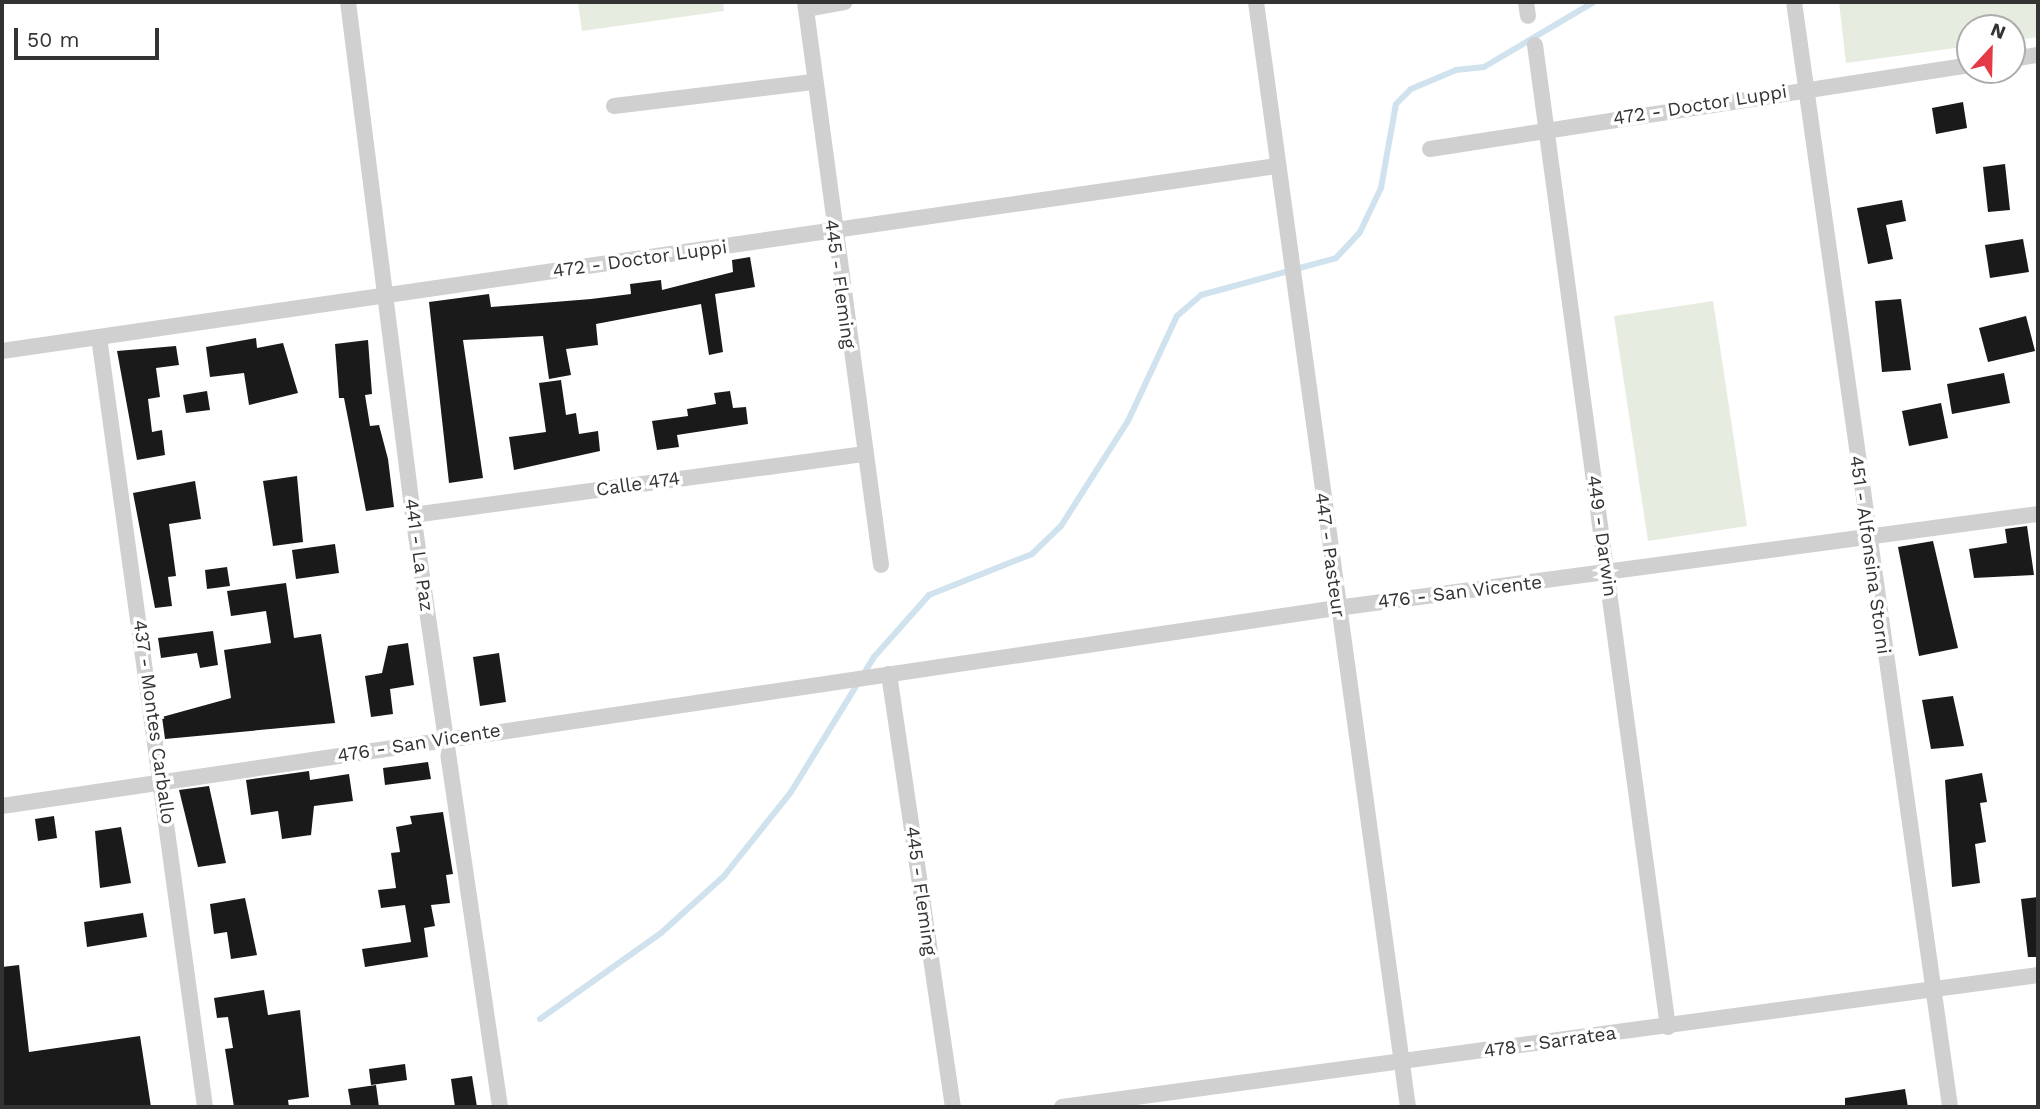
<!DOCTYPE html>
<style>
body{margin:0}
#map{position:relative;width:2040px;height:1109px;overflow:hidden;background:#fff;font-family:"Work Sans",sans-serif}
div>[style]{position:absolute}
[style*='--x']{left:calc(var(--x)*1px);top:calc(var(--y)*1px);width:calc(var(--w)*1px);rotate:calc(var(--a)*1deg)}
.green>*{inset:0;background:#e6ecdf}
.stream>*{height:6px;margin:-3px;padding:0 3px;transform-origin:3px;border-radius:3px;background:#cfe2ee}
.building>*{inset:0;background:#1a1a1a}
.street>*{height:16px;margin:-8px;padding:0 8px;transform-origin:8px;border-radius:8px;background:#d0d0d0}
span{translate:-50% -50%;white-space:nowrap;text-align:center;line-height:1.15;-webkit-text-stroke:7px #fff;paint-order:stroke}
.street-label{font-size:19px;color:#333}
.frame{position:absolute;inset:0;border:4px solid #333;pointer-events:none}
.north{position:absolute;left:1956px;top:14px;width:70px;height:70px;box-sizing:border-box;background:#fff;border:2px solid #adadad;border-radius:50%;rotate:22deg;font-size:19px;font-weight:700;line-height:28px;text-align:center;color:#333}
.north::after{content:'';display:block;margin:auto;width:24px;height:32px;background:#e63946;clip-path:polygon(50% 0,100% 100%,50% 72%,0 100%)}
.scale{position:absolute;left:14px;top:28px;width:145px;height:32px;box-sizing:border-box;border:4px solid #333;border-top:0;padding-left:9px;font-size:21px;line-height:24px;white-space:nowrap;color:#333;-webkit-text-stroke:5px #fff;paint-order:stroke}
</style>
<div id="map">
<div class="green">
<i style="clip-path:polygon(578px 2px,723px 2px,724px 11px,582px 31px)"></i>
<i style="clip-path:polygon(1839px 2px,2038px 2px,2038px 37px,2012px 41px,2012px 28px,1970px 28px,1970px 46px,1846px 63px)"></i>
<i style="clip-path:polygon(1713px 301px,1747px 526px,1648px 541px,1614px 316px)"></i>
</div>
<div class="stream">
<i style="--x:540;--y:1019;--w:148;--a:-35.4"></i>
<i style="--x:661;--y:933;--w:85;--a:-42.1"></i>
<i style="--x:724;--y:876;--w:107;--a:-51.4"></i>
<i style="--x:791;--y:792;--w:158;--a:-58.4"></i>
<i style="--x:874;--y:657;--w:83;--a:-48.4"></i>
<i style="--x:929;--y:595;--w:111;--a:-21.7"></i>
<i style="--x:1032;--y:554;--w:40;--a:-44"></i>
<i style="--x:1061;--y:526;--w:125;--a:-57.5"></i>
<i style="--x:1128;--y:421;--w:116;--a:-65"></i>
<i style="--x:1177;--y:316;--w:32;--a:-41"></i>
<i style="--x:1201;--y:295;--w:140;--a:-15.3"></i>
<i style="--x:1336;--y:258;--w:35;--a:-47"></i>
<i style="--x:1360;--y:232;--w:49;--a:-64.5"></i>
<i style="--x:1381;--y:188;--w:85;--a:-79.9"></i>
<i style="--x:1396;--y:104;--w:21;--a:-45"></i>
<i style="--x:1411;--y:89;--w:49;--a:-22.9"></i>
<i style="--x:1456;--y:70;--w:28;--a:-6"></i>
<i style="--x:1484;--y:67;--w:128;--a:-30.6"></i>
</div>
<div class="building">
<i style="clip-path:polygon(1963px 102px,1967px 128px,1936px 134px,1932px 108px)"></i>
<i style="clip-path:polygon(2005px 164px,2010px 210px,1988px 212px,1983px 167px)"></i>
<i style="clip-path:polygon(1902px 200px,1906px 221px,1886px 225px,1893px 259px,1868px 264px,1857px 208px)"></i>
<i style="clip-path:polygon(2023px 239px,2029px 272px,1990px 278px,1985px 245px)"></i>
<i style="clip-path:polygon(750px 257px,755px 287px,715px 294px,723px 352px,709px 355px,701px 304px,596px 324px,598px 345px,566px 349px,571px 375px,549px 379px,543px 336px,463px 340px,483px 478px,449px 483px,429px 302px,489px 294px,491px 307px,591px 299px,631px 294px,630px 284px,661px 280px,662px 290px,733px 272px,732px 260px)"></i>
<i style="clip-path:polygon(1901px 299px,1911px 370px,1882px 372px,1875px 301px)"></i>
<i style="clip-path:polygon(2026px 316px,2035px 351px,1988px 362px,1979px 328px)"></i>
<i style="clip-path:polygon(256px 338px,257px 348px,283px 343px,298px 393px,249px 405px,244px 373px,210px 377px,206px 347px)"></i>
<i style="clip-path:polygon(368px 340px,372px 394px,365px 395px,370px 426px,379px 425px,388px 459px,394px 507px,366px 511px,344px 398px,339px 398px,335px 344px)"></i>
<i style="clip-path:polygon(176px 346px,179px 365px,156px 368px,160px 397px,148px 399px,152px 432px,162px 430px,165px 455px,137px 460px,117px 351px)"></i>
<i style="clip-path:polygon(2004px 373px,2010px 403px,1952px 414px,1947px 384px)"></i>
<i style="clip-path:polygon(561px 380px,566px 415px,576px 413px,579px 434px,598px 431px,600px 451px,514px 470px,509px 437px,546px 432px,539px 383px)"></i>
<i style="clip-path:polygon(207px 391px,210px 410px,186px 413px,183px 395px)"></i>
<i style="clip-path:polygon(730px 391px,733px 408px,746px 407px,748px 424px,677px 435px,679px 447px,657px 450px,652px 421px,688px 416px,687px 409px,716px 404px,714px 393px)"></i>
<i style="clip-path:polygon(1941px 403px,1948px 438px,1909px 446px,1902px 411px)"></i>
<i style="clip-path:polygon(297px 476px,303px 542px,273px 546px,263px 481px)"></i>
<i style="clip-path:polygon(195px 481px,201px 519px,169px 524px,176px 576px,168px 577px,172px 606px,155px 608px,133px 493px)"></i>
<i style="clip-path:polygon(2027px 526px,2034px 575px,1974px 578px,1969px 549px,2007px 543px,2005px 529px)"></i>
<i style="clip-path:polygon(1933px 541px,1958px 648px,1919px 656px,1898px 547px)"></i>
<i style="clip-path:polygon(335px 544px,339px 573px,296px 579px,292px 550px)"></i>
<i style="clip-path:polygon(227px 567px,230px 586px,207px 589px,205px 570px)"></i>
<i style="clip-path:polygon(286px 583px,294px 638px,321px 634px,335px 723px,165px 739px,162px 717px,231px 698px,224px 650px,271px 643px,266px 611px,231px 616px,227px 591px)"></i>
<i style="clip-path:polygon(213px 631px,218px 665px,200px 668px,197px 653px,161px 658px,158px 638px)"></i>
<i style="clip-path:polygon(408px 643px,414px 685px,390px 689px,393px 714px,371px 717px,365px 676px,382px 673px,388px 646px)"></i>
<i style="clip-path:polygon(499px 653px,506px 702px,480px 706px,473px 657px)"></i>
<i style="clip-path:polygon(1953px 696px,1964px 746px,1931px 749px,1922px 700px)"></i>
<i style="clip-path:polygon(428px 762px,431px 779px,385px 785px,383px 768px)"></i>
<i style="clip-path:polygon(309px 771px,310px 780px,349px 774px,353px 801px,314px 806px,311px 835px,282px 839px,278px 811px,251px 815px,246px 780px)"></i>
<i style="clip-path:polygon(1982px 773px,1987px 802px,1980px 803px,1986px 842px,1975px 844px,1980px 883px,1952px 887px,1945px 780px)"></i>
<i style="clip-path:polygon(209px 786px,226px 863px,198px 867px,179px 790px)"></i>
<i style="clip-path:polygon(443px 812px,453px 874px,446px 875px,450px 903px,431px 905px,435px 926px,424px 928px,428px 957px,365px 967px,362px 949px,411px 942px,405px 905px,381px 908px,378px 890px,396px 888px,391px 853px,400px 852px,396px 827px,412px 824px,410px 816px)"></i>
<i style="clip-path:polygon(54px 816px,57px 838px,38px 841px,35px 819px)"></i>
<i style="clip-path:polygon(121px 827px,131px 883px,100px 888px,95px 831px)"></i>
<i style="clip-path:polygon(2038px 897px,2038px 957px,2028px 957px,2021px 899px)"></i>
<i style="clip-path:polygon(245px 898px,257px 955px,231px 959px,227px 932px,214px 934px,210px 904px)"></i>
<i style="clip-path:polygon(143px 913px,147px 937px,87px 947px,84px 922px)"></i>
<i style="clip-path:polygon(19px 965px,29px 1052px,140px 1036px,151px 1107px,2px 1107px,2px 967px)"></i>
<i style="clip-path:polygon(264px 990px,268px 1015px,300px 1010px,309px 1097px,288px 1100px,289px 1107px,234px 1107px,225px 1049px,233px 1048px,228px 1017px,217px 1018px,214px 998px)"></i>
<i style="clip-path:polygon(405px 1064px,407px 1080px,371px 1085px,369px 1069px)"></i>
<i style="clip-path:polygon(472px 1076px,477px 1107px,455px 1107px,451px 1079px)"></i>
<i style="clip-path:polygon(376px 1085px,379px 1107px,351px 1107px,348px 1089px)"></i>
<i style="clip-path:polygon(1905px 1089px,1908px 1107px,1845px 1107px,1845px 1098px)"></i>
</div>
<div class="street">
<i style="--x:348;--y:2;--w:517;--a:82.78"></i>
<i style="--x:413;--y:515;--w:598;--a:81.64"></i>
<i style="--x:805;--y:2;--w:568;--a:82.31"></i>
<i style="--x:1256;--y:2;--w:1115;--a:82.17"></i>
<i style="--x:1526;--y:2;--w:14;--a:82"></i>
<i style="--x:1794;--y:2;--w:1116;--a:81.96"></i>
<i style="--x:806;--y:9;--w:39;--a:-10"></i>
<i style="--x:1535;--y:45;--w:991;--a:82.29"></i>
<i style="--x:2012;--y:59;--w:26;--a:-9"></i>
<i style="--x:614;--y:106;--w:200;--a:-6.9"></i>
<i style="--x:1430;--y:149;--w:546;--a:-8.84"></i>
<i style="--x:99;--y:337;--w:777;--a:82.16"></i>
<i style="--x:2;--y:351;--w:1288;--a:-8.26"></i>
<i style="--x:413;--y:515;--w:454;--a:-7.7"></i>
<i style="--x:889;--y:674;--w:438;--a:81.6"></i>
<i style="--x:2;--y:806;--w:1350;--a:-8.44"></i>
<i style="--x:1337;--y:608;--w:707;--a:-7.64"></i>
<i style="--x:1062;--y:1107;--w:985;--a:-7.7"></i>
</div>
<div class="street-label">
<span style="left:1700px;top:105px;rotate:-9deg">472 - Doctor Luppi</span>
<span style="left:640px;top:259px;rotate:-8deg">472 - Doctor Luppi</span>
<span style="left:840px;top:284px;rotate:82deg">445 - Fleming</span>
<span style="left:638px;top:484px;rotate:-8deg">Calle 474</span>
<span style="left:1602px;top:536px;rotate:82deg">449 - Darwin</span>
<span style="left:419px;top:555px;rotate:82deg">441 - La Paz</span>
<span style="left:1330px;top:555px;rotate:82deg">447 - Pasteur</span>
<span style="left:1870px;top:555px;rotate:82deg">451 - Alfonsina Storni</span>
<span style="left:1460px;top:592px;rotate:-7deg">476 - San Vicente</span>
<span style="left:154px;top:722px;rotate:82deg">437 - Montes Carballo</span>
<span style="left:419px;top:743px;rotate:-9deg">476 - San Vicente</span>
<span style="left:921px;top:891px;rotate:82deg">445 - Fleming</span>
<span style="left:1550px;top:1042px;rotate:-8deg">478 - Sarratea</span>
</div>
<div class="frame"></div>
<div class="north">N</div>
<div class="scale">50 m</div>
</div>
